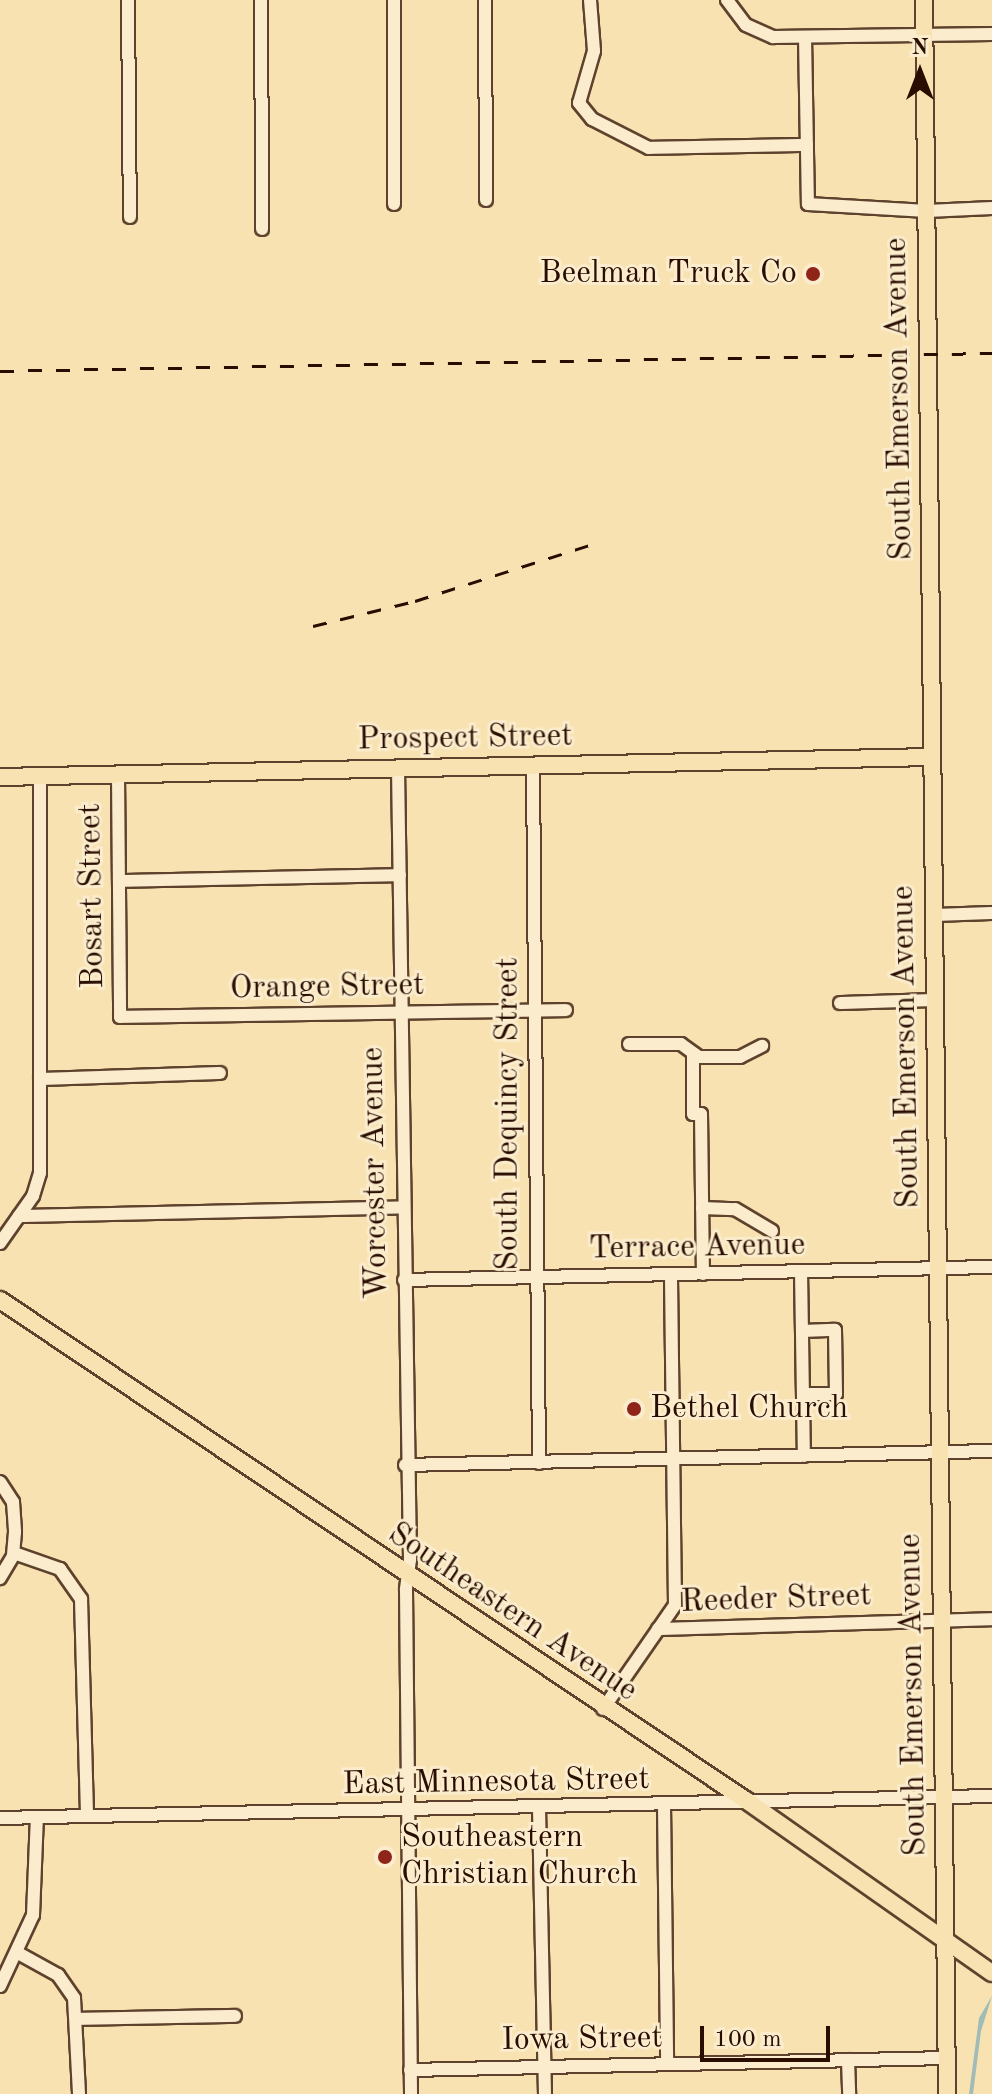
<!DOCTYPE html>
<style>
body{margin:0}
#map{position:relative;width:992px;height:2094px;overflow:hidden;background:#f8e2b1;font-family:"Old Standard TT",serif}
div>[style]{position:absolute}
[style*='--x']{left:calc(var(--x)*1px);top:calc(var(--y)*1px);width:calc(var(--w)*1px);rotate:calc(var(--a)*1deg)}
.water>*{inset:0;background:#a1bcb6}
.roads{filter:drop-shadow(2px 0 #5e422d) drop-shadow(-2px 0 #5e422d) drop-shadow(0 2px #5e422d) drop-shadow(0 -2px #5e422d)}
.minor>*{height:12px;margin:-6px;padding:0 6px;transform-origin:6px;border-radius:6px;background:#faeccc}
.major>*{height:16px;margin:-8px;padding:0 8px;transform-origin:8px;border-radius:8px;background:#f8e2b1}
.rail>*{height:3px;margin-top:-1.5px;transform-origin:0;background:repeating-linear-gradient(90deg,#2a0d01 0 14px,transparent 0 28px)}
.dots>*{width:22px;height:22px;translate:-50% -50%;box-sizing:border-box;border:4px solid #faeccc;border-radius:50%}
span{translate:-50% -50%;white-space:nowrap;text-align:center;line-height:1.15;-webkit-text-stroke:6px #faeccc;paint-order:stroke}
.poi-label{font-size:32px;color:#2a0d01}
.right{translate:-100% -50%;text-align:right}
.left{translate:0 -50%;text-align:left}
.street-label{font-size:32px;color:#2a0d01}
.north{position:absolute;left:880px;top:32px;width:80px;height:80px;-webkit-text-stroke:6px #faeccc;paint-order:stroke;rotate:0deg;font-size:22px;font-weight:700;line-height:32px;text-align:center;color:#2a0d01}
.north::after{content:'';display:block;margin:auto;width:28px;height:36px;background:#2a0d01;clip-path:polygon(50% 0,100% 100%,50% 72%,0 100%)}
.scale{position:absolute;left:700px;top:2026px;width:130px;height:36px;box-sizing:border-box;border:4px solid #2a0d01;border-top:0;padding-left:10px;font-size:24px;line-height:28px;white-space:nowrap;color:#2a0d01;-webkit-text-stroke:6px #faeccc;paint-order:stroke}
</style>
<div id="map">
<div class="water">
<i style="clip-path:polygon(992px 1996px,981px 2031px,973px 2094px,969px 2094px,979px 2018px)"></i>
</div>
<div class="roads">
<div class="minor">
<i style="--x:128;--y:0;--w:217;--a:89.5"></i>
<i style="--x:261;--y:0;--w:229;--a:89.7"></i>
<i style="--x:394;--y:0;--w:204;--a:90"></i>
<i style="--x:485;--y:0;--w:200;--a:89.7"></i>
<i style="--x:590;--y:0;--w:51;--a:85.5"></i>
<i style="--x:594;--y:51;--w:54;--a:106.1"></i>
<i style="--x:579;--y:103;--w:21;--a:51"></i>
<i style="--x:592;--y:119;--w:64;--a:27"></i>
<i style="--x:649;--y:148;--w:158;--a:-1.1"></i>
<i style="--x:727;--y:0;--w:31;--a:53"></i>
<i style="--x:746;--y:25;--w:30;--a:24"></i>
<i style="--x:773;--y:37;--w:219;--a:-0.8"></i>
<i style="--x:805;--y:37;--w:167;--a:89"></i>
<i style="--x:808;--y:204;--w:119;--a:3.4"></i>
<i style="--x:927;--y:211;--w:65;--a:-2.6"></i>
<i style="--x:533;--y:765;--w:698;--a:89.51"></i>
<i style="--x:398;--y:768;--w:792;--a:89.13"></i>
<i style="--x:410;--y:1560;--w:30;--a:98"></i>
<i style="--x:406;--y:1590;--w:504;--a:89.43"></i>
<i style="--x:118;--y:774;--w:243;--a:89.5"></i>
<i style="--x:120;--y:1017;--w:446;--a:-0.9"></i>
<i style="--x:119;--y:881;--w:281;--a:-1.2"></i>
<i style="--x:934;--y:915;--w:58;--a:-2"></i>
<i style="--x:840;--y:1003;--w:95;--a:-1.8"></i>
<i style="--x:629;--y:1044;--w:52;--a:0"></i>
<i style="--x:681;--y:1044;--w:22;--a:36"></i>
<i style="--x:699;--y:1057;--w:41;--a:0"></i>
<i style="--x:740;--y:1057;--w:25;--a:-27"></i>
<i style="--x:693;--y:1054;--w:60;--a:90"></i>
<i style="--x:693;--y:1114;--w:8;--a:0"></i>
<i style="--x:701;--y:1114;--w:160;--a:89.3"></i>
<i style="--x:40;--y:1079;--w:180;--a:-1.9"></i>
<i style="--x:702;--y:1208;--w:33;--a:2"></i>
<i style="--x:735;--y:1209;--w:43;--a:30.7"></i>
<i style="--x:19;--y:1216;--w:384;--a:-1.3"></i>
<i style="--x:0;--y:1243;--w:57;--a:-54.9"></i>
<i style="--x:33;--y:1196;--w:24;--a:-73"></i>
<i style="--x:40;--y:1173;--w:397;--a:-90"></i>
<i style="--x:801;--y:1271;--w:185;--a:89.1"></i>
<i style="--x:404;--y:1280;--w:588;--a:-1.27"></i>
<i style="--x:802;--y:1331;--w:33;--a:-2"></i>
<i style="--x:835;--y:1330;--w:64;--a:89.1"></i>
<i style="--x:836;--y:1394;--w:33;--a:180"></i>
<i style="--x:405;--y:1465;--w:587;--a:-1.37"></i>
<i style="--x:0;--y:1482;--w:24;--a:57"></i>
<i style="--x:13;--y:1502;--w:30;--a:86"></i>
<i style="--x:15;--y:1532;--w:24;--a:95"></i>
<i style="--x:13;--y:1556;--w:26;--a:121"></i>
<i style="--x:14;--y:1553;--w:49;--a:19.2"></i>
<i style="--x:60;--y:1569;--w:37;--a:55"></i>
<i style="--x:81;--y:1599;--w:217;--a:88.4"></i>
<i style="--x:658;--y:1629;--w:334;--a:-1.7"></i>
<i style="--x:603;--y:1709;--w:126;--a:-55.3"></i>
<i style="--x:675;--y:1605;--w:330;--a:-90.7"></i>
<i style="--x:664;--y:1805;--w:259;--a:89.3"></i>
<i style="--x:539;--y:1808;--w:286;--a:88.8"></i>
<i style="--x:0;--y:1818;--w:992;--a:-1.27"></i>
<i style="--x:18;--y:1953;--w:46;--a:28.8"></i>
<i style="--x:58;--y:1975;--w:28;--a:55"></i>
<i style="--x:74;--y:1998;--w:96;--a:87"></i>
<i style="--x:0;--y:1986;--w:78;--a:-65.1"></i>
<i style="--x:33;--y:1915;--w:98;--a:-87.7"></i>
<i style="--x:78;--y:2019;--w:157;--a:-1.1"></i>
<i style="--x:848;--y:2060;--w:34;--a:88"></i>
<i style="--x:410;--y:2070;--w:536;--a:-1.28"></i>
</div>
<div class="major">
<i style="--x:924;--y:0;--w:2094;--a:89.37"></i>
<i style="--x:0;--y:777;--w:932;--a:-1.23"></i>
<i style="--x:0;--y:1300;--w:899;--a:33.85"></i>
<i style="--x:747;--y:1801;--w:299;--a:35.1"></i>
</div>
</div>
<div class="rail">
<i style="--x:0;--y:371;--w:992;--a:-1.04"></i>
<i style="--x:313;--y:626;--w:105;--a:-13.8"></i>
<i style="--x:415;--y:601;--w:183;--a:-17.8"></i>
</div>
<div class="dots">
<i style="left:813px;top:274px;background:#8f2418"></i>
<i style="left:634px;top:1409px;background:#8f2418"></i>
<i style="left:385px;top:1857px;background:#8f2418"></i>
</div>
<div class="poi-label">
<span class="right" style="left:797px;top:274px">Beelman Truck Co</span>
<span class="left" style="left:650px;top:1409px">Bethel Church</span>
<span class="left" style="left:401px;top:1857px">Southeastern<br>Christian Church</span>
</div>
<div class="street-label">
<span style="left:900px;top:399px;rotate:-91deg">South Emerson Avenue</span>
<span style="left:465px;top:739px;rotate:-1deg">Prospect Street</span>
<span style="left:93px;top:896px;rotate:-91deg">Bosart Street</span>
<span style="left:327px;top:988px;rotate:-1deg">Orange Street</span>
<span style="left:907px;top:1047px;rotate:-91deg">South Emerson Avenue</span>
<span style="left:509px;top:1114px;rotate:-90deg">South Dequincy Street</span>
<span style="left:376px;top:1173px;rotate:-91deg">Worcester Avenue</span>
<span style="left:697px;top:1248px;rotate:-1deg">Terrace Avenue</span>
<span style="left:776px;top:1600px;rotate:-2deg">Reeder Street</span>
<span style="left:512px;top:1613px;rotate:34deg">Southeastern Avenue</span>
<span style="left:914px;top:1695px;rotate:-91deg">South Emerson Avenue</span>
<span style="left:496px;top:1783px;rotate:-1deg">East Minnesota Street</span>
<span style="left:582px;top:2040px;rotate:-1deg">Iowa Street</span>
</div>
<div class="north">N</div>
<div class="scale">100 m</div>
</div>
